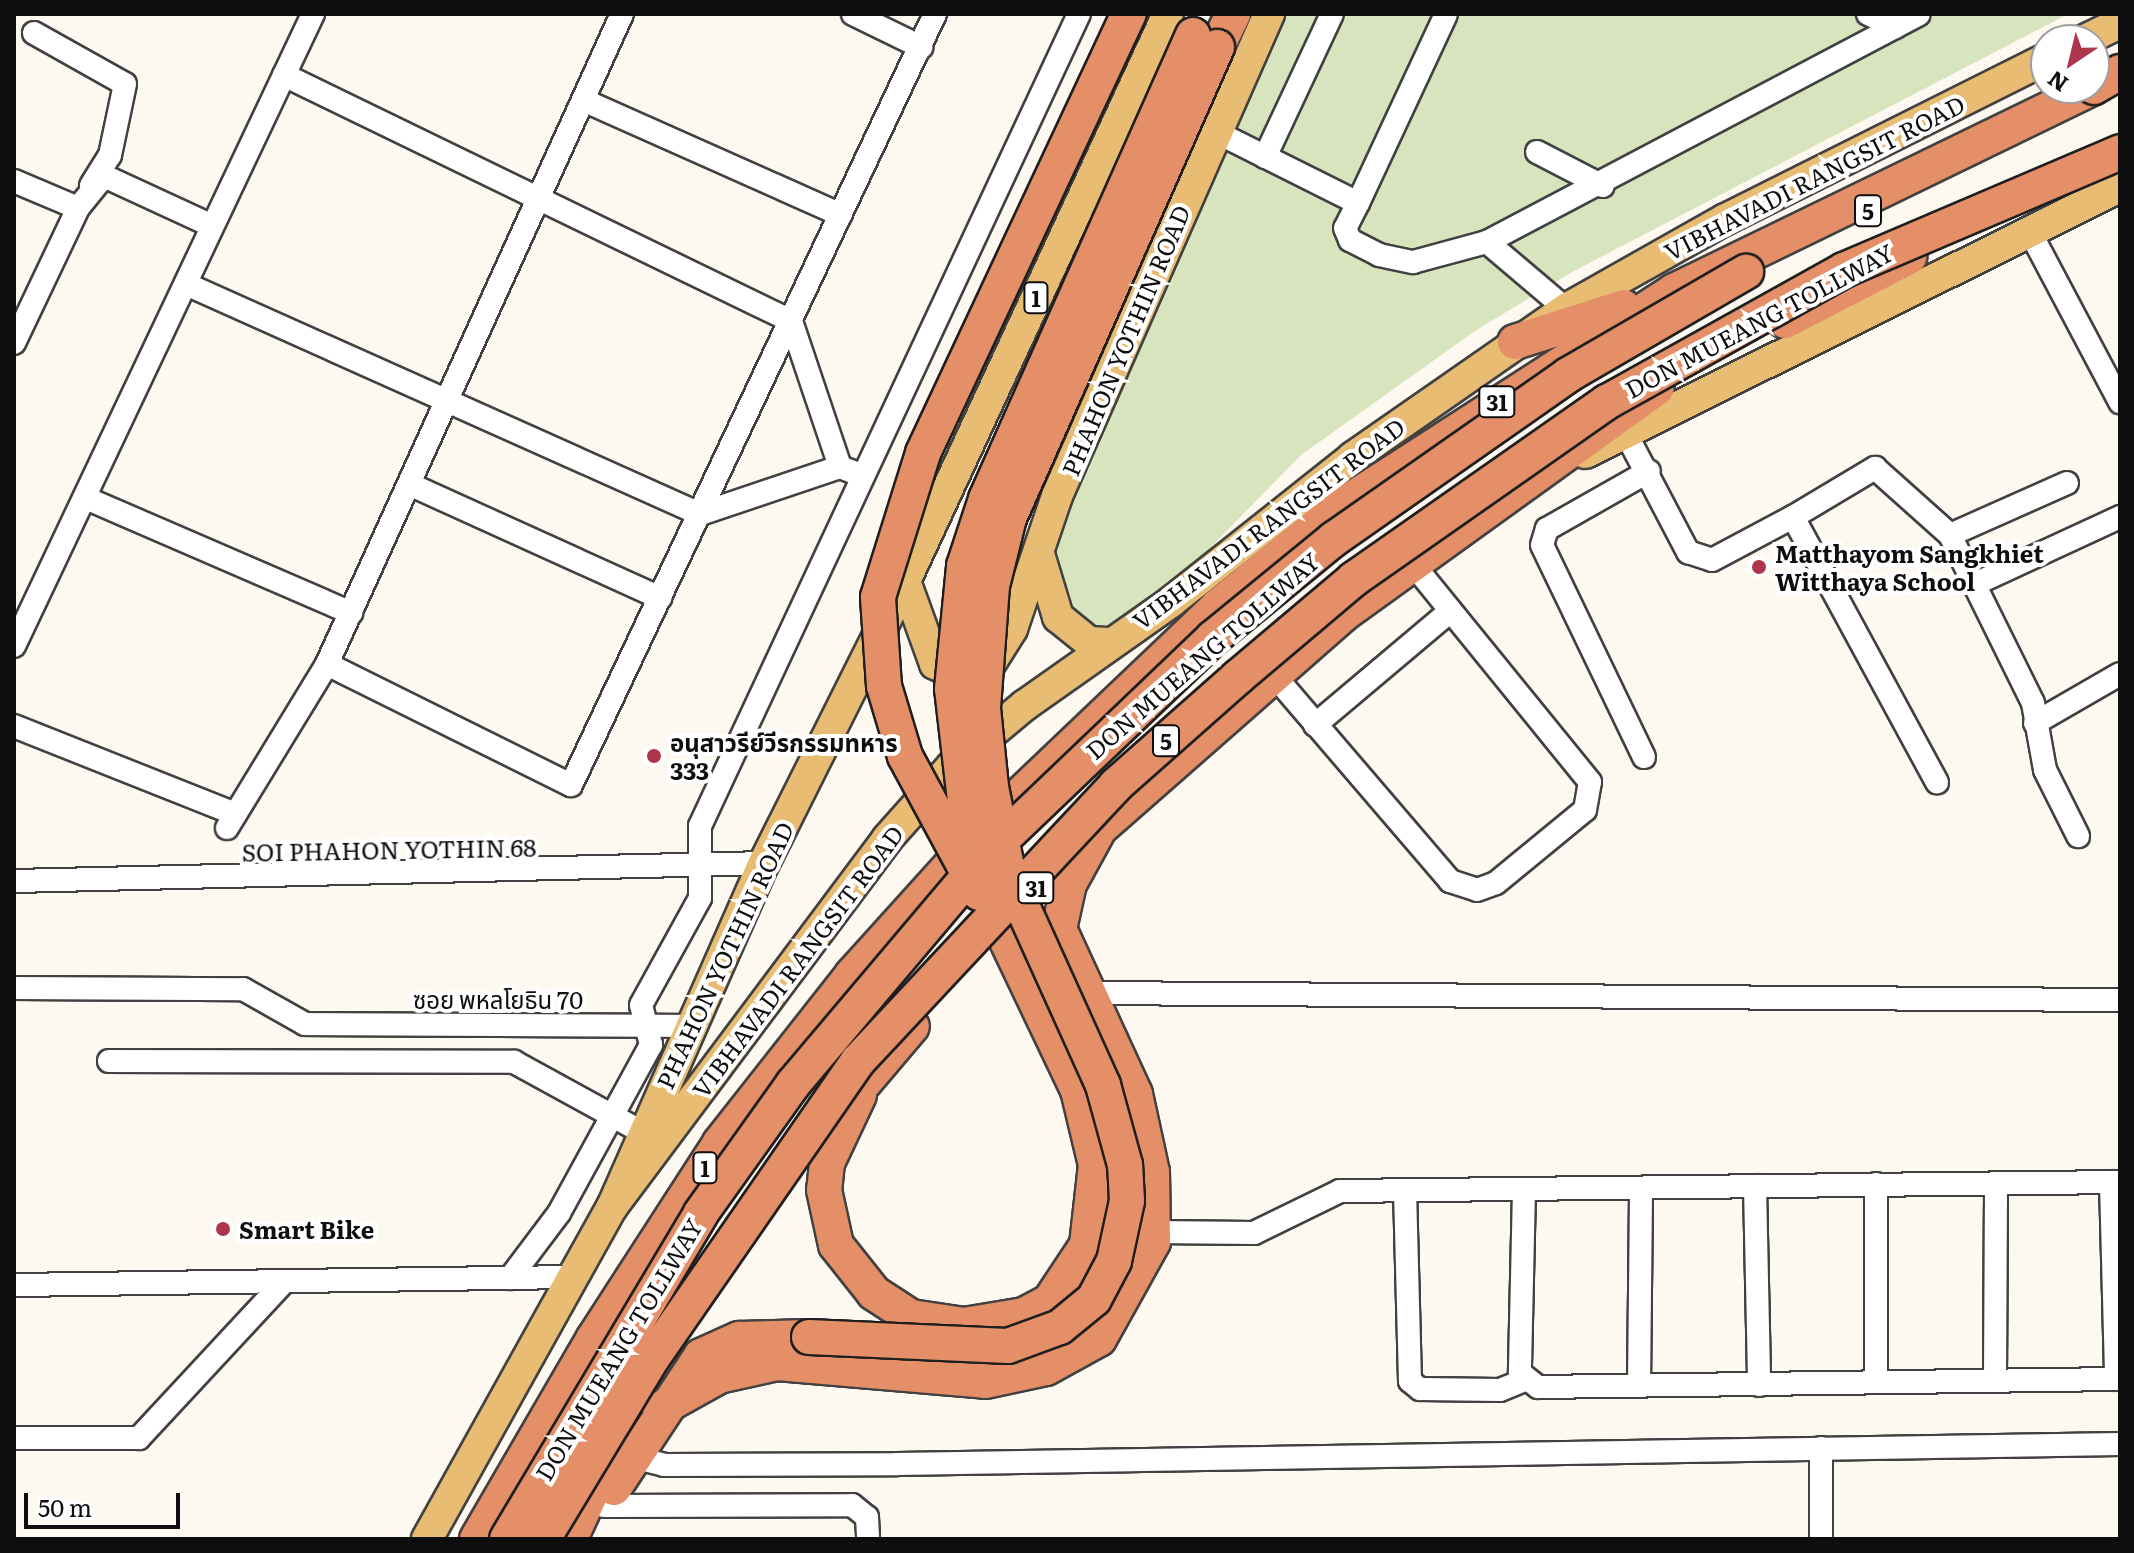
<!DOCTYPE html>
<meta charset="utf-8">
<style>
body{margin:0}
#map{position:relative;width:2134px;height:1553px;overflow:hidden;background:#fdf9f0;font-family:Literata,"Noto Sans Thai",serif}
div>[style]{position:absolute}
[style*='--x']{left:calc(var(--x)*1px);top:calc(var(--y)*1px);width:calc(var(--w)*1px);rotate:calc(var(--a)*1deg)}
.green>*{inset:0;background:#d7e4bd}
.roads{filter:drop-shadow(2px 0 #414141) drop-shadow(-2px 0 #414141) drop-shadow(0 2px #414141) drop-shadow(0 -2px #414141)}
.minor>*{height:22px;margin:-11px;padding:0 11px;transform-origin:11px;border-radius:11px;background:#fff}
.major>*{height:30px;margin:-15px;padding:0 15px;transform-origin:15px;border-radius:15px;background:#e9bc74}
.highway>*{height:34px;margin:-17px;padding:0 17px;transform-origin:17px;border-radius:17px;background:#e48f68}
.bridges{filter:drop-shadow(2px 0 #1f1f1f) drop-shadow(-2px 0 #1f1f1f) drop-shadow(0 2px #1f1f1f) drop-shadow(0 -2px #1f1f1f)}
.highway-bridge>*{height:34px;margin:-17px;padding:0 17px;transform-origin:17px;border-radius:17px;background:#e48f68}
.dots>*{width:22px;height:22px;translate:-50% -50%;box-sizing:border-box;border:4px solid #fff;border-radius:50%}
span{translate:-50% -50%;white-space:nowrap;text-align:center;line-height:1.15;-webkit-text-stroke:8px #fff;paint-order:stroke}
.shield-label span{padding:2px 6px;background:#fff;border:2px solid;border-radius:6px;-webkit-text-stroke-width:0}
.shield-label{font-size:22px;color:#0e0e0e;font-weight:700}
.street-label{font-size:24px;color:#0e0e0e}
.poi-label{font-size:24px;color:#0e0e0e;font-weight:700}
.left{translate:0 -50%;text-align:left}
.frame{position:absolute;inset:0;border:16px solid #0e0e0e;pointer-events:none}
.north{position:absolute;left:2030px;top:24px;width:80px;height:80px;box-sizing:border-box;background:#fff;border:2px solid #9f9f9f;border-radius:50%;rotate:215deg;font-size:22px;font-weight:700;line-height:32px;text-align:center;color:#0e0e0e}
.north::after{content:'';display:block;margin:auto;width:28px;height:36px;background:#ae354c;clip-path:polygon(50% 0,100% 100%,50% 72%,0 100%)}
.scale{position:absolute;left:24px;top:1493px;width:156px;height:36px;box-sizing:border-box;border:4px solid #0e0e0e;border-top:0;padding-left:10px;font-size:24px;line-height:28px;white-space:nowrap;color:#0e0e0e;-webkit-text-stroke:6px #fff;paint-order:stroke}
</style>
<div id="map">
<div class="green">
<i style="clip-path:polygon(1277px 14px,2068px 14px,1572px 272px,1475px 331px,1301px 455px,1209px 549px,1171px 602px,1088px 635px,1047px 596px,1046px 538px)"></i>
</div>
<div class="roads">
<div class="minor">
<i style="--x:853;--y:14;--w:76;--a:25.9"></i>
<i style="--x:1868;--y:14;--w:30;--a:26"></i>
<i style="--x:34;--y:33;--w:104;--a:29.3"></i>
<i style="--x:125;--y:84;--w:73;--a:101.9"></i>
<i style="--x:110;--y:155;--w:36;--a:122"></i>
<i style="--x:284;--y:75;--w:564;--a:25.88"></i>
<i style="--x:791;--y:321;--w:154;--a:71.4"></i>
<i style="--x:840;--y:467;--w:22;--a:21"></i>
<i style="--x:583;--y:100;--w:282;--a:24"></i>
<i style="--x:1216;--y:132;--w:159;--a:26.6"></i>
<i style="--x:1358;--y:203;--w:28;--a:117"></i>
<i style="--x:1345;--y:228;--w:13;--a:67"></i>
<i style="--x:1350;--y:240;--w:33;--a:27"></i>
<i style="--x:1379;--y:255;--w:35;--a:12"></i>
<i style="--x:1413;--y:262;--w:77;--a:-15.1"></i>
<i style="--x:1487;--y:242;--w:104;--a:40.3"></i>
<i style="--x:1537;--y:152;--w:74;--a:27.3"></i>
<i style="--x:1265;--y:157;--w:158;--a:-64.9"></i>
<i style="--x:14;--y:181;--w:69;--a:22.9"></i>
<i style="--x:1358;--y:203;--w:208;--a:-65"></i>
<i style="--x:2029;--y:230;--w:195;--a:62.1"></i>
<i style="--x:1487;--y:242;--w:488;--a:-27.8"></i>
<i style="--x:186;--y:284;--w:563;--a:24.11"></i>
<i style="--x:700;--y:514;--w:148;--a:-18.6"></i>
<i style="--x:14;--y:343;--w:149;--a:-64.6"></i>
<i style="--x:78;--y:208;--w:41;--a:-50.9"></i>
<i style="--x:104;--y:176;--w:117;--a:24.8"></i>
<i style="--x:1625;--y:432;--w:136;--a:62.3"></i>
<i style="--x:1688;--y:552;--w:25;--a:18"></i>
<i style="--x:1712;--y:560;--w:92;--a:-28"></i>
<i style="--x:1793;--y:517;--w:302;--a:61.5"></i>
<i style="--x:409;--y:484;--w:276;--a:24.4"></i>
<i style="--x:88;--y:499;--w:287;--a:23.4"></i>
<i style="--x:1793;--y:517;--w:96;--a:-30.9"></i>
<i style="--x:1875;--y:468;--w:101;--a:41.8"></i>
<i style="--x:1950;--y:535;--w:187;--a:63.7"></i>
<i style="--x:2033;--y:703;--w:68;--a:79.8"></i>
<i style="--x:2045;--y:770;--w:74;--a:63.4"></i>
<i style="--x:1950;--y:535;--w:128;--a:-24"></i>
<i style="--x:1975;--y:584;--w:160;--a:-24.8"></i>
<i style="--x:14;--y:646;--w:699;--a:-64.68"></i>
<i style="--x:327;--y:664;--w:272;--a:26.4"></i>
<i style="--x:571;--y:785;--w:853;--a:-64.73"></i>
<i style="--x:1272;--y:673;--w:274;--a:49.4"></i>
<i style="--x:1450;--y:881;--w:28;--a:18"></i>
<i style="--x:1477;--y:890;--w:20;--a:-20"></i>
<i style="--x:1496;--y:883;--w:115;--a:-39.4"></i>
<i style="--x:1585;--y:810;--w:28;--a:-80"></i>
<i style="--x:1590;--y:782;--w:284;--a:-129.1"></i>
<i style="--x:2035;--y:723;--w:98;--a:-30"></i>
<i style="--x:1315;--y:725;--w:175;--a:-40.1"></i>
<i style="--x:14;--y:726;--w:238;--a:21.7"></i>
<i style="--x:1644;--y:757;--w:235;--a:-115.7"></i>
<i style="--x:1542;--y:545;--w:17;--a:-73"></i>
<i style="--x:1547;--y:529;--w:117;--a:-29.6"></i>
<i style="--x:227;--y:828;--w:192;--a:-58.6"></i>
<i style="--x:327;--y:664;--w:714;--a:-65.59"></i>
<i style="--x:14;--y:881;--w:750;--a:-1.37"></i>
<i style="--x:14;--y:988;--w:229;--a:0.3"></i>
<i style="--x:243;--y:989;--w:71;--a:29.4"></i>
<i style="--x:305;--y:1024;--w:385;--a:0.3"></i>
<i style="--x:1087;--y:993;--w:1033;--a:0.39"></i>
<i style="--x:109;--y:1061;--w:405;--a:0.1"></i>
<i style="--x:514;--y:1062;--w:146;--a:28.7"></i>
<i style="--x:2111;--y:1182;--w:197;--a:88.5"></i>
<i style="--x:1876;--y:1184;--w:197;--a:90"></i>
<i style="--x:1755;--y:1186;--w:199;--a:88.8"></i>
<i style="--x:1405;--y:1190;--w:191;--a:88.5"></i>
<i style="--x:1410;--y:1381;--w:13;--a:39"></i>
<i style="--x:1420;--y:1389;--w:80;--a:0.7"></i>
<i style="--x:1500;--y:1390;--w:27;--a:-22"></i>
<i style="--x:1524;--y:1190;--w:183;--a:91.3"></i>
<i style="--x:1520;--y:1373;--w:23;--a:38"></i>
<i style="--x:1538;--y:1387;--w:582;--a:-0.79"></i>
<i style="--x:1152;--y:1232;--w:102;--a:0.6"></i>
<i style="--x:1254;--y:1233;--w:96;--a:-26"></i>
<i style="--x:1340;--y:1191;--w:780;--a:-0.66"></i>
<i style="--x:510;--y:1278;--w:81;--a:-53"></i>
<i style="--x:559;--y:1213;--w:192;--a:-61.3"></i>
<i style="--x:651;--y:1045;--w:41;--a:-104"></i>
<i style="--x:641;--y:1005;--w:122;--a:-61.1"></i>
<i style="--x:700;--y:898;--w:72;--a:-90"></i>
<i style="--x:700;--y:826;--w:896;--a:-64.98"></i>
<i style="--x:14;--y:1285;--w:558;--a:-0.82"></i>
<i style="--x:1995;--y:1380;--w:197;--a:-89.7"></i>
<i style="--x:1639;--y:1386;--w:198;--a:-89.4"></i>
<i style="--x:14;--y:1438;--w:125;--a:0"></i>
<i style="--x:139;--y:1438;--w:210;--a:-47.1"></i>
<i style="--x:1821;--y:1448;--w:91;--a:90"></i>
<i style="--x:633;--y:1457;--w:32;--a:14"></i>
<i style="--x:664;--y:1465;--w:233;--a:-0.2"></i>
<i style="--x:897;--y:1464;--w:1223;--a:-0.94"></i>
<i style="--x:604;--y:1506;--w:248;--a:-0.2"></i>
<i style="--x:852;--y:1505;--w:19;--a:39"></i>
<i style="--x:867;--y:1517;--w:22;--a:87"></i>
</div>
<div class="major">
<i style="--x:2085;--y:40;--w:39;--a:-26"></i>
<i style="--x:1585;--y:453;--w:597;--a:-26.44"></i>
<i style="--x:1039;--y:554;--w:66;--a:73.2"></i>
<i style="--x:1058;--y:617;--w:40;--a:39"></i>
<i style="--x:1089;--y:642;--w:19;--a:3"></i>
<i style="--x:905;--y:581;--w:88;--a:70.1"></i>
<i style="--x:935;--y:664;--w:38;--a:25"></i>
<i style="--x:969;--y:680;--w:15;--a:-20"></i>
<i style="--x:983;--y:675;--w:54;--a:-57.8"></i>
<i style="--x:1012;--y:629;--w:140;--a:-71.3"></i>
<i style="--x:1057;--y:496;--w:527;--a:-66.26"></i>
<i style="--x:612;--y:1207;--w:459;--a:-53.2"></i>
<i style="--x:887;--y:839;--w:98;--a:-48.3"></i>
<i style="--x:952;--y:766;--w:95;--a:-39.9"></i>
<i style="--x:1025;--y:705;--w:179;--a:-35.2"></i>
<i style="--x:1171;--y:602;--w:233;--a:-38.5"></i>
<i style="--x:1353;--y:457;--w:259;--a:-34.8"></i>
<i style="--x:1566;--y:309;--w:184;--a:-29.4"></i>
<i style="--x:1726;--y:219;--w:358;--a:-26.6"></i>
<i style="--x:427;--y:1539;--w:380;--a:-60.9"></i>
<i style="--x:612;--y:1207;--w:376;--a:-66.2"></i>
<i style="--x:764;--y:863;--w:315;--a:-63.4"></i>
<i style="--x:905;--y:581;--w:625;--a:-65.12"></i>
</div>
<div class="highway">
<i style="--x:1217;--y:47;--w:37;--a:-64"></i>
<i style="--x:1785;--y:321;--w:140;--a:-27.3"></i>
<i style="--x:1515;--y:342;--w:114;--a:-17.8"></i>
<i style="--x:1076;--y:849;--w:354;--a:-41.3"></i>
<i style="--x:1342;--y:615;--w:388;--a:-35.8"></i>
<i style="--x:859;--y:1095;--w:75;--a:115.2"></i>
<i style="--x:827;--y:1163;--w:27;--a:96"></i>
<i style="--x:824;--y:1190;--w:56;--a:77.7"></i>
<i style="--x:836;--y:1245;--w:61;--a:51.6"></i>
<i style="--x:874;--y:1293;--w:44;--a:33"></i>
<i style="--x:911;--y:1317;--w:54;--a:8.6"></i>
<i style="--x:964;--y:1325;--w:61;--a:-9.5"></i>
<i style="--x:1024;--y:1315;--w:30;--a:-28"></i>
<i style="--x:1050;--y:1301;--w:67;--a:-56.5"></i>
<i style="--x:1087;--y:1245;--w:81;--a:-83.6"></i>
<i style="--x:1096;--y:1165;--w:77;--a:-103.5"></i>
<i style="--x:1078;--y:1090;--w:176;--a:-115.5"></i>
<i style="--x:840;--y:1111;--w:111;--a:-49.7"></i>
<i style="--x:660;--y:1409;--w:68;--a:-29.2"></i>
<i style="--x:719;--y:1376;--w:59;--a:-12.6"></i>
<i style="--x:777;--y:1363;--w:209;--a:4.9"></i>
<i style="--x:985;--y:1381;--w:62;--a:-12"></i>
<i style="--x:1046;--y:1368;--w:60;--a:-28.7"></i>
<i style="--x:1099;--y:1339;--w:111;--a:-60.9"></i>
<i style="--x:1153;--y:1242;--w:70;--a:-90.8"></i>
<i style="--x:1152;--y:1172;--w:80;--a:-102.3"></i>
<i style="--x:1135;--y:1094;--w:182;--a:-114.7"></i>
<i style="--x:1059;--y:929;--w:46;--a:-77.5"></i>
<i style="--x:1069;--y:884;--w:58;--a:-61.2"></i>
<i style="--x:614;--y:1488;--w:158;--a:-56.6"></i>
<i style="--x:701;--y:1356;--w:42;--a:-24.1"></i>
<i style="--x:739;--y:1339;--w:70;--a:-1.6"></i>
<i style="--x:477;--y:1539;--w:233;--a:-59.8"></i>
<i style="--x:594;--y:1338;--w:232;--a:-57.1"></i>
<i style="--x:720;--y:1143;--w:214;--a:-51.8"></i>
<i style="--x:852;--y:975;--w:193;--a:-47.9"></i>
<i style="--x:981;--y:832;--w:327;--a:-43.6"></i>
<i style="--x:1218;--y:606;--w:162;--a:-39"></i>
<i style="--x:1344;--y:504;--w:393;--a:-32.8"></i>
<i style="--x:1674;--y:291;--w:465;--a:-25.9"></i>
<i style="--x:570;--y:1539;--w:103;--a:-65.4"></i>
</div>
</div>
<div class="bridges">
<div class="highway-bridge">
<i style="--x:2094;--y:87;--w:30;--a:-30"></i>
<i style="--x:985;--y:877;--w:62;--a:-107"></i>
<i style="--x:967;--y:818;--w:130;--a:-96.6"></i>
<i style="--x:952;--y:689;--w:124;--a:-84.4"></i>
<i style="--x:964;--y:566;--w:71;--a:-71.8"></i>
<i style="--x:986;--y:499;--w:508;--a:-65.96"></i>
<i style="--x:979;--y:893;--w:156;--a:-118.4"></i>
<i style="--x:905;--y:756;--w:73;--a:-106.7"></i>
<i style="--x:884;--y:686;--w:89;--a:-93.9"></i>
<i style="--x:878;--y:597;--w:151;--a:-72.6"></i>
<i style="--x:923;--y:453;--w:485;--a:-64.9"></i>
<i style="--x:809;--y:1337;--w:199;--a:2.6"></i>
<i style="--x:1008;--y:1346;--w:55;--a:-20.1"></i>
<i style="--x:1060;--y:1327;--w:44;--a:-39.5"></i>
<i style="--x:1094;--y:1299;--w:43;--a:-62.2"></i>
<i style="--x:1114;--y:1261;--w:61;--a:-77.8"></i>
<i style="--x:1127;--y:1201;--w:36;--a:-93"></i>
<i style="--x:1125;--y:1165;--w:83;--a:-105.4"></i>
<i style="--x:1103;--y:1085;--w:228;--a:-114.3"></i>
<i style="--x:1009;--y:877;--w:92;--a:-101.3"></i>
<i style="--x:991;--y:787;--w:79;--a:-95.8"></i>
<i style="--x:983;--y:708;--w:122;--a:-85.8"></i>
<i style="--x:992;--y:586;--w:70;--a:-76"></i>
<i style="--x:1009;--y:518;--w:515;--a:-66.17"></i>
<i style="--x:507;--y:1539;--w:379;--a:-59.2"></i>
<i style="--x:701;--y:1213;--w:158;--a:-54.5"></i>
<i style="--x:793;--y:1084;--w:305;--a:-49.8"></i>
<i style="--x:990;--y:851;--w:308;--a:-43.7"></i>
<i style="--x:1213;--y:638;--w:156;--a:-39.3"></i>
<i style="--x:1334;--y:539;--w:286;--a:-35"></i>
<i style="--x:1568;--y:375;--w:206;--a:-30.1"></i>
<i style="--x:543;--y:1539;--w:213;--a:-58.9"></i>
<i style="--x:653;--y:1357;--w:360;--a:-55.3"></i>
<i style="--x:858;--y:1061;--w:378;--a:-46.9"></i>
<i style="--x:1116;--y:785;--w:163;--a:-41.5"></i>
<i style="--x:1238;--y:677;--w:152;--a:-40.2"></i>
<i style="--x:1354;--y:579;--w:309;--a:-35"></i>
<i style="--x:1607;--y:402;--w:271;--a:-29.1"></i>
<i style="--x:1844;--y:270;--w:300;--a:-23.1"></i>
</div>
</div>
<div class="dots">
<i style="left:1759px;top:567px;background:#ae354c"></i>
<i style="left:654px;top:756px;background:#ae354c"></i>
<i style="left:223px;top:1229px;background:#ae354c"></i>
</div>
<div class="shield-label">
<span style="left:1868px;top:211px">5</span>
<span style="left:1036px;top:298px">1</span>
<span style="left:1497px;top:402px">31</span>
<span style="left:1166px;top:741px">5</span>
<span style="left:1036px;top:888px">31</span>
<span style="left:705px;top:1168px">1</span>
</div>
<div class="street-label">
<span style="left:1814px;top:177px;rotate:-27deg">VIBHAVADI RANGSIT ROAD</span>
<span style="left:1759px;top:320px;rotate:-28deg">DON MUEANG TOLLWAY</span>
<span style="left:1125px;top:340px;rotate:-67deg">PHAHON YOTHIN ROAD</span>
<span style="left:1268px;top:523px;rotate:-37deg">VIBHAVADI RANGSIT ROAD</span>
<span style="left:1202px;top:655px;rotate:-41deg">DON MUEANG TOLLWAY</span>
<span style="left:389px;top:849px;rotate:-1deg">SOI PHAHON YOTHIN 68</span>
<span style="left:724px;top:955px;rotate:-65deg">PHAHON YOTHIN ROAD</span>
<span style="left:797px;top:961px;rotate:-53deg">VIBHAVADI RANGSIT ROAD</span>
<span style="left:498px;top:999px">ซอย พหลโยธิน 70</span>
<span style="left:618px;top:1349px;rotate:-59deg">DON MUEANG TOLLWAY</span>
</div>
<div class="poi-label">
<span class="left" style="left:1775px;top:567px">Matthayom Sangkhiet<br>Witthaya School</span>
<span class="left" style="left:670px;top:756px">อนุสาวรีย์วีรกรรมทหาร<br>333</span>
<span class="left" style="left:239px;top:1229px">Smart Bike</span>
</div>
<div class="frame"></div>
<div class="north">N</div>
<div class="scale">50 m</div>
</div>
